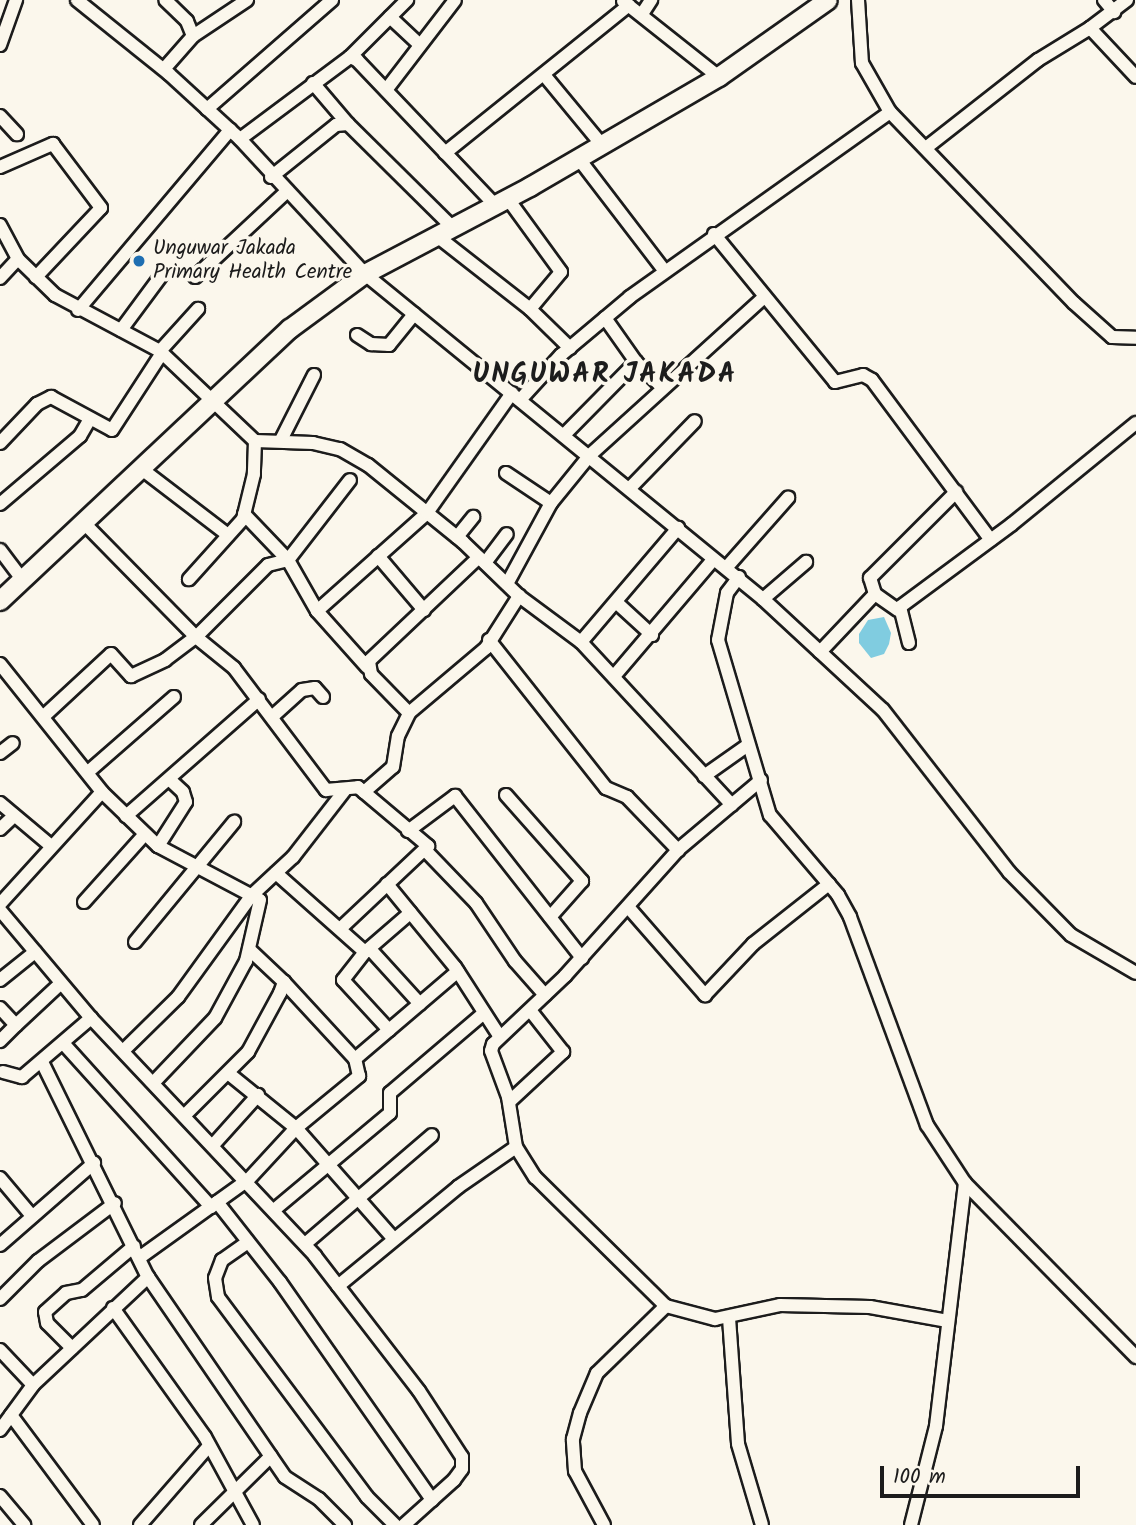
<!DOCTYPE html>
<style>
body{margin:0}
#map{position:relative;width:1136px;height:1525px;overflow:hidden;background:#fbf7ec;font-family:Kalam,sans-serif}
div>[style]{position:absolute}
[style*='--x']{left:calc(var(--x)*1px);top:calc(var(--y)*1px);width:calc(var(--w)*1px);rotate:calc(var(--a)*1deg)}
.water>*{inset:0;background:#80cce0}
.roads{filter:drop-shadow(2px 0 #1c1c1c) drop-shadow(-2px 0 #1c1c1c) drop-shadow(0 2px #1c1c1c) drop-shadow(0 -2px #1c1c1c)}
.street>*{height:12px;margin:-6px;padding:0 6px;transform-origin:6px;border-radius:6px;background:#fbf7ec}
.secondary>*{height:18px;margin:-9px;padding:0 9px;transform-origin:9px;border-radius:9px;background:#fbf7ec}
.dots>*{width:19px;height:19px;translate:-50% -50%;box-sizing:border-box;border:4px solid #fbf7ec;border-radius:50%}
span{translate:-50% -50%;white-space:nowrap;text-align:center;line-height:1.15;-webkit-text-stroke:7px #fbf7ec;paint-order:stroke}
.poi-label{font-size:21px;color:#1c1c1c}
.left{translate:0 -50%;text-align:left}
.district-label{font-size:28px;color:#1c1c1c;font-weight:700;letter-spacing:2px}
.scale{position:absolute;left:880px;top:1466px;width:200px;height:32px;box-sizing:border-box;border:4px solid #1c1c1c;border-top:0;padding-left:9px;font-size:21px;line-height:24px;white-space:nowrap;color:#1c1c1c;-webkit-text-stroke:5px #fbf7ec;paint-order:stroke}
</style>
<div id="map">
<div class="water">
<i style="clip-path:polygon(884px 617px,891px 633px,889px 644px,884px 654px,871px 658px,859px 643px,859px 634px,868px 620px)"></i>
</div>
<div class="roads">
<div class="street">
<i style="--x:77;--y:0;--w:118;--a:38.8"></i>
<i style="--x:169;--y:74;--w:96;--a:42.5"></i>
<i style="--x:240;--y:139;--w:184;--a:47.2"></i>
<i style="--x:365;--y:274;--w:514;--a:39.23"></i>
<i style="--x:763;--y:599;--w:163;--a:42.8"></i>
<i style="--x:883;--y:710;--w:205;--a:52.1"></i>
<i style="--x:1009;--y:872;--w:88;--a:45.5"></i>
<i style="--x:1071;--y:935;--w:75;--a:30.3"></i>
<i style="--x:858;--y:0;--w:63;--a:86.4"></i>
<i style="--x:862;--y:63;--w:56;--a:60.3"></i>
<i style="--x:890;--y:112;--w:265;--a:46.1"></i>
<i style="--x:1074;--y:303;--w:51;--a:41.8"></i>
<i style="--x:1112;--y:337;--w:24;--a:2"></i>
<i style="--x:1104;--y:0;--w:16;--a:50"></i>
<i style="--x:1127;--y:0;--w:46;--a:142.9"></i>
<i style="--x:1090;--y:28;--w:67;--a:46.8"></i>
<i style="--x:623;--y:1;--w:122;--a:38.4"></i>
<i style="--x:642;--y:14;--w:17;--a:-57"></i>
<i style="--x:390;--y:17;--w:40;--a:43"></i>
<i style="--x:193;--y:36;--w:65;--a:-33.7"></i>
<i style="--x:0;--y:45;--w:48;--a:-70.4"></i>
<i style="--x:350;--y:57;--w:8;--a:23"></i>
<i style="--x:357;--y:60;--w:202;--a:46.4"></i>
<i style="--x:164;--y:69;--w:44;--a:-48.7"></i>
<i style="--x:193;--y:36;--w:16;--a:-112"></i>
<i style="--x:187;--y:21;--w:30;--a:-136"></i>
<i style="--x:545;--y:76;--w:89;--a:50.4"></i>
<i style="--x:313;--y:83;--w:54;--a:49.5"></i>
<i style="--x:386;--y:90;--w:113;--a:-52.5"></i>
<i style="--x:207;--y:109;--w:166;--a:-41.1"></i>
<i style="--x:0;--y:116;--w:25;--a:47"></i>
<i style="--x:240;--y:139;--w:137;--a:-36.7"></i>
<i style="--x:350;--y:57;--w:81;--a:-45"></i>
<i style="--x:927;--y:147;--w:141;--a:-38.1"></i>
<i style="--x:1038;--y:60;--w:61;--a:-31.6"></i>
<i style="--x:445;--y:153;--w:236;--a:-38.8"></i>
<i style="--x:579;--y:159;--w:140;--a:52.6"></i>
<i style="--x:0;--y:167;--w:58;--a:-23.5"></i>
<i style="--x:53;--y:144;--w:80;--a:53.1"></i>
<i style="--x:101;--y:208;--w:95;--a:133.3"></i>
<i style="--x:271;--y:177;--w:83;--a:-38.7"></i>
<i style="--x:336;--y:125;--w:12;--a:-5"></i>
<i style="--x:348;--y:124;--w:148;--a:44.7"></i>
<i style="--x:508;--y:199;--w:90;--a:54"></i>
<i style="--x:561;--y:272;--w:48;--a:130"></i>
<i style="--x:0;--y:225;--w:38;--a:62"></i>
<i style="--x:18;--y:259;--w:52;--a:44.2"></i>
<i style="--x:55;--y:295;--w:119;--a:28.1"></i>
<i style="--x:160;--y:351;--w:131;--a:43.5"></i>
<i style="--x:255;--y:441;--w:33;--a:92"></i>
<i style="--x:254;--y:474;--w:46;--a:103.7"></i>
<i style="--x:243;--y:519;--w:81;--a:132"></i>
<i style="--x:714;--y:234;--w:191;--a:50.7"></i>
<i style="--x:835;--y:382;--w:29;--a:-14"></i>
<i style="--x:863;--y:375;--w:10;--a:29"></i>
<i style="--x:872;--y:380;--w:199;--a:53.4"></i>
<i style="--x:437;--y:236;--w:118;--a:38.1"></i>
<i style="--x:530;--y:309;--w:56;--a:44.3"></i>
<i style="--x:195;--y:277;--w:125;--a:-43"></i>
<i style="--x:0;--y:278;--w:26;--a:-47"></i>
<i style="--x:78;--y:310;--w:236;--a:-49.8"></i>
<i style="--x:605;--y:318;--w:54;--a:54.8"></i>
<i style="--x:636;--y:362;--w:37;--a:44"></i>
<i style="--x:121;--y:330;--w:67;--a:-53.5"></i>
<i style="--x:357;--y:335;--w:17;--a:33"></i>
<i style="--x:371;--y:344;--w:18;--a:3"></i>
<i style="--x:389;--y:345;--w:40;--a:-51"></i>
<i style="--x:160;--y:351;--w:57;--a:-47.9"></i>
<i style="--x:520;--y:400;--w:61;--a:-47.7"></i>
<i style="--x:561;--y:355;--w:90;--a:-40"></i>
<i style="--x:630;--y:297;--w:319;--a:-35.4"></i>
<i style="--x:564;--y:435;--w:103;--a:-45.4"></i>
<i style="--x:281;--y:440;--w:73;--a:-63.1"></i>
<i style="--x:255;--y:441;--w:58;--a:2"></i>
<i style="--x:313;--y:443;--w:28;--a:13"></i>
<i style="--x:340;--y:449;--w:32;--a:30"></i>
<i style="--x:368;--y:465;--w:122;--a:39"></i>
<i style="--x:463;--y:542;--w:78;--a:44"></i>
<i style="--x:519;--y:596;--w:77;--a:36.6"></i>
<i style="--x:581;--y:642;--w:222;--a:47.2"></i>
<i style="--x:0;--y:443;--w:54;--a:-46.5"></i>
<i style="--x:37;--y:404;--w:16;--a:-27"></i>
<i style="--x:51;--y:397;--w:69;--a:28.4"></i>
<i style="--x:112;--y:430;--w:92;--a:-57"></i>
<i style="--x:143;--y:470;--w:107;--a:37.4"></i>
<i style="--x:506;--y:473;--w:54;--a:33.7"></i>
<i style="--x:630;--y:488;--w:93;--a:-45.9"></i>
<i style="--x:0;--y:504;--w:105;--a:-40.4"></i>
<i style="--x:80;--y:436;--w:20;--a:-60"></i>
<i style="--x:244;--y:514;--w:64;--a:46.3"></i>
<i style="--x:288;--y:560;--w:101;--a:-52.2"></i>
<i style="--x:85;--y:524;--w:158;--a:45.5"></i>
<i style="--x:196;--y:637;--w:49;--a:39.2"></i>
<i style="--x:234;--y:668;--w:153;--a:53"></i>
<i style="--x:326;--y:790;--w:32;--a:-5"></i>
<i style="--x:358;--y:787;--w:92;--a:40.1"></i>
<i style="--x:428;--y:846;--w:118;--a:136.7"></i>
<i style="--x:457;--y:537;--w:26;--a:-51"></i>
<i style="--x:0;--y:550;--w:38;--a:53"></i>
<i style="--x:378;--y:556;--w:71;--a:49.6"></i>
<i style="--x:485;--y:563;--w:36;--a:-53"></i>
<i style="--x:726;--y:568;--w:94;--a:-48.5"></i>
<i style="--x:739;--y:577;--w:20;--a:127"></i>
<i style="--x:727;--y:593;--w:48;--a:100.8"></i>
<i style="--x:718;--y:640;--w:183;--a:73.5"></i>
<i style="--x:770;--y:815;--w:105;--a:49.6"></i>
<i style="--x:838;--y:895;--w:25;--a:61"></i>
<i style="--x:850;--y:917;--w:222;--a:69.7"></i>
<i style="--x:927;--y:1125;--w:69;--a:56.8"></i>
<i style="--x:965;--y:1183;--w:244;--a:45.5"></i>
<i style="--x:507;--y:584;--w:92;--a:-61.5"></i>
<i style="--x:551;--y:503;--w:62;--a:-50.9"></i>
<i style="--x:590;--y:455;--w:235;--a:-42.2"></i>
<i style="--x:875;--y:594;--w:28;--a:35"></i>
<i style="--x:763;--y:599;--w:57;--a:-40.7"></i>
<i style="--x:616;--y:602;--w:49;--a:42.5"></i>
<i style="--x:317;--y:611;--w:75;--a:48.2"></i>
<i style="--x:489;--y:640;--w:189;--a:51.7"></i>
<i style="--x:606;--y:788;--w:23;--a:23"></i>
<i style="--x:627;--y:797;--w:74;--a:46.1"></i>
<i style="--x:581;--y:642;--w:150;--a:-49.6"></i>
<i style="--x:909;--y:643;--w:37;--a:-104"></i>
<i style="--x:900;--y:607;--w:139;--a:-36.5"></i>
<i style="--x:1012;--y:524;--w:160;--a:-39.2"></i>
<i style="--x:820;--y:652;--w:80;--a:-46.5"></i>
<i style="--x:875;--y:594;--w:17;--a:-107"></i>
<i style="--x:870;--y:578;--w:122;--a:-45"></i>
<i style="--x:0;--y:664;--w:164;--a:51.4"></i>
<i style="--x:102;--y:792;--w:78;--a:44"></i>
<i style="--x:158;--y:846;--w:115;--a:27.9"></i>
<i style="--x:260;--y:900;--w:63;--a:102.9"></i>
<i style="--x:246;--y:961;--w:65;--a:118.5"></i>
<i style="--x:215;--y:1018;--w:87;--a:133.6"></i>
<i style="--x:615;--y:675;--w:151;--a:-49.6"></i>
<i style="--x:409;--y:713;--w:54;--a:-134.3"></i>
<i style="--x:371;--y:674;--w:13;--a:-99"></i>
<i style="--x:369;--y:661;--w:151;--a:-43.4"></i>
<i style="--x:44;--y:716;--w:91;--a:-42.8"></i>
<i style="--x:111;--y:654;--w:30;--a:48"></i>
<i style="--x:131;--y:676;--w:38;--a:-25"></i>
<i style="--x:165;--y:660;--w:39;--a:-37"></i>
<i style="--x:196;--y:637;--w:102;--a:-45"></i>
<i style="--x:268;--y:565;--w:21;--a:-14"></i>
<i style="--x:288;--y:560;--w:59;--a:60.4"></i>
<i style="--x:317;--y:611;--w:147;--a:-41.7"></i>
<i style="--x:427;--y:513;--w:147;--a:-54.7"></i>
<i style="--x:273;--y:716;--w:39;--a:-42"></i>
<i style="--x:302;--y:690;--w:13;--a:-9"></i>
<i style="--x:315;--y:688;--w:12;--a:48"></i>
<i style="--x:0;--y:753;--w:16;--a:-38"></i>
<i style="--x:88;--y:772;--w:114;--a:-41.1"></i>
<i style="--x:704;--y:776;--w:54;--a:-35.2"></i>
<i style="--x:761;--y:780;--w:109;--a:139.9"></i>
<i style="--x:678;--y:850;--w:169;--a:131.9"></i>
<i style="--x:565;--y:976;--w:99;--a:136.6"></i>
<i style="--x:493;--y:1044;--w:7;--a:106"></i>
<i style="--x:491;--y:1051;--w:49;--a:69.7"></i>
<i style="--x:508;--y:1097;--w:51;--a:80.9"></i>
<i style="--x:516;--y:1147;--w:36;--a:58"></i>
<i style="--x:535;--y:1177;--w:184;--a:44.6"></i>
<i style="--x:666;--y:1306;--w:51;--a:14.9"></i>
<i style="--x:715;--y:1319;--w:66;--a:-12.2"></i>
<i style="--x:780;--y:1305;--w:90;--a:1.3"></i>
<i style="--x:870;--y:1307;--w:79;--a:10.2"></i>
<i style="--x:364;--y:792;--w:38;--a:-41"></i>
<i style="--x:393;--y:767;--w:31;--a:-81"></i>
<i style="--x:398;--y:736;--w:25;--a:-64"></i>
<i style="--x:409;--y:713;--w:101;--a:-40.2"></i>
<i style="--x:486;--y:648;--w:62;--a:-57.6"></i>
<i style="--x:506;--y:795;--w:115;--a:48.5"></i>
<i style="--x:582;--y:881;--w:48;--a:131.6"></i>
<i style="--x:0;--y:803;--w:67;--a:40.1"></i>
<i style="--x:126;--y:816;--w:177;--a:-41.3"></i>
<i style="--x:0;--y:829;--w:18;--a:-43"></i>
<i style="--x:408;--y:831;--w:59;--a:-36.7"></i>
<i style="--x:455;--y:796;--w:206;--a:51.9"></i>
<i style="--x:158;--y:846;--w:52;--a:-57.5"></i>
<i style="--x:186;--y:802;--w:10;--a:-107"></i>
<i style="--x:183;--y:792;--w:19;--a:-137"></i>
<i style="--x:426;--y:851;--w:72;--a:46.1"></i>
<i style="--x:476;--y:903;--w:70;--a:56.1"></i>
<i style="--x:515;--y:961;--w:45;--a:48.6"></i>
<i style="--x:276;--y:873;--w:119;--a:41.6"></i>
<i style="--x:387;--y:884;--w:107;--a:50.7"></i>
<i style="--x:455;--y:967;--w:83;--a:57.3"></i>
<i style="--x:84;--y:902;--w:91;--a:-48.1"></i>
<i style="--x:0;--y:904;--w:151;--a:-47.7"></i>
<i style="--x:629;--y:908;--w:116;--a:48.9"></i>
<i style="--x:705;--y:995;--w:70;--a:-46.7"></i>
<i style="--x:753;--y:944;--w:97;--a:-38.3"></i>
<i style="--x:0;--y:910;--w:141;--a:49.9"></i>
<i style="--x:91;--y:1018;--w:327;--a:46.7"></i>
<i style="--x:315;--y:1256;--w:170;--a:52.4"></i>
<i style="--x:419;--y:1391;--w:79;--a:56.9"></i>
<i style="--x:462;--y:1457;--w:12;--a:90"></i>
<i style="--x:462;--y:1469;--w:14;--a:126"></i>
<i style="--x:454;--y:1480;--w:67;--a:138"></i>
<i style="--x:135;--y:942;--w:156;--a:-50.5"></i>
<i style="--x:370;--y:949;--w:74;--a:47.7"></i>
<i style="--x:0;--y:980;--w:45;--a:-38.7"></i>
<i style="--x:0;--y:1008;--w:23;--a:47"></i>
<i style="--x:16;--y:1025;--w:23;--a:135"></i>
<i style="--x:16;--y:1025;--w:60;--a:-43"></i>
<i style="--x:389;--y:1030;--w:68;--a:-132.6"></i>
<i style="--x:343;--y:980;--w:36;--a:-52"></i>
<i style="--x:365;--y:952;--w:60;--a:-40.9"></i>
<i style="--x:63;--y:1043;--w:221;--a:47.9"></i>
<i style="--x:124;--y:1050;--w:76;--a:-44.5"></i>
<i style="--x:178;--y:997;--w:125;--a:-54.1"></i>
<i style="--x:251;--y:896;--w:57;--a:-42.9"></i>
<i style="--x:293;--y:857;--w:85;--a:-52.2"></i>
<i style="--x:355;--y:1059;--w:135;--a:-40.5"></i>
<i style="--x:42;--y:1062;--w:240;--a:63.8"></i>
<i style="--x:148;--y:1277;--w:242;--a:55.6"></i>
<i style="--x:285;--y:1477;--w:40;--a:32.9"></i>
<i style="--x:319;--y:1499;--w:37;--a:45"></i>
<i style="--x:3;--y:1072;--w:20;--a:15"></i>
<i style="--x:22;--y:1077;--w:91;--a:-40.5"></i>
<i style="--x:228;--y:1073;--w:87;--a:39"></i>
<i style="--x:296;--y:1128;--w:148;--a:48.6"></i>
<i style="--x:509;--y:1102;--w:74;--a:-42.8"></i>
<i style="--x:563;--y:1052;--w:53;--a:-128.2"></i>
<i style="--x:186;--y:1114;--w:88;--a:-45"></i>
<i style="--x:248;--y:1052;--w:67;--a:-61.5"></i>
<i style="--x:280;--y:993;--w:12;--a:-70"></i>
<i style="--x:284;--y:982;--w:48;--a:-136.7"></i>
<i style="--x:214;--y:1144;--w:66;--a:-48.1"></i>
<i style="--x:0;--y:1178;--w:50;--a:49.9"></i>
<i style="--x:217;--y:1202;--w:102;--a:51.8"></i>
<i style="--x:280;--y:1282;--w:266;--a:55.1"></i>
<i style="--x:274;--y:1210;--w:151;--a:-39.9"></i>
<i style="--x:390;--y:1113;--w:20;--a:-90"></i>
<i style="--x:390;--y:1093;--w:123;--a:-40.4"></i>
<i style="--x:248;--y:1242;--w:32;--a:145"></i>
<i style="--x:222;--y:1260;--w:19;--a:111"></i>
<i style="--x:215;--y:1278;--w:19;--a:81"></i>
<i style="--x:218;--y:1297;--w:249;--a:53.3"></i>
<i style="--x:367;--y:1497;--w:40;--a:45"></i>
<i style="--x:305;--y:1244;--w:167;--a:-40.6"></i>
<i style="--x:0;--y:1245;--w:125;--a:-41.1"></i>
<i style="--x:139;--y:1258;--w:134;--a:-35.6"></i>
<i style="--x:248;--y:1180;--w:71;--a:-47.3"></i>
<i style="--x:296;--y:1128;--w:82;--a:-39.5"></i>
<i style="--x:359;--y:1076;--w:17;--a:-103"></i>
<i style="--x:355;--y:1059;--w:105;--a:-132.7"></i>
<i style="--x:338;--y:1286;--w:156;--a:-39.5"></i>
<i style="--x:458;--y:1187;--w:70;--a:-34.6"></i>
<i style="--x:0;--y:1299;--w:54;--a:-45"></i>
<i style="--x:38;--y:1261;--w:96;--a:-37"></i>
<i style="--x:113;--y:1308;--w:158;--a:54.5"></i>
<i style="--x:205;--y:1437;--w:100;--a:61.4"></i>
<i style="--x:729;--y:1318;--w:126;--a:85.9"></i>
<i style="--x:738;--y:1444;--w:84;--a:73.5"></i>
<i style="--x:72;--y:1348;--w:35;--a:-135"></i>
<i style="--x:47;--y:1323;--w:11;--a:-100"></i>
<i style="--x:45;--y:1312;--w:28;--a:-42"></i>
<i style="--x:66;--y:1293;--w:16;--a:-11"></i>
<i style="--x:82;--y:1290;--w:68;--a:-40.2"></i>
<i style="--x:0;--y:1350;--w:48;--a:46.7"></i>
<i style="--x:11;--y:1415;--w:137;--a:53.3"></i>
<i style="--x:0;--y:1430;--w:56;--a:-53.7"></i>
<i style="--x:33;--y:1385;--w:158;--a:-43.2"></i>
<i style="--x:0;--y:1496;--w:38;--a:50"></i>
<i style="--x:140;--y:1525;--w:105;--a:-48.9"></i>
<i style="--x:201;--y:1525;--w:98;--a:-44.6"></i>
<i style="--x:604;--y:1525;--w:61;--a:-118.2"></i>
<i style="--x:575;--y:1471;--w:32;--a:-94"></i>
<i style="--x:573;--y:1439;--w:27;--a:-75"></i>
<i style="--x:580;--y:1413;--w:43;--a:-67"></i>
<i style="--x:597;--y:1373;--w:96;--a:-44.2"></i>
<i style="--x:911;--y:1525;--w:102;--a:-75.8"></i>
<i style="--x:936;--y:1426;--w:245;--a:-83.2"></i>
</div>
<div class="secondary">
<i style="--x:0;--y:601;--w:398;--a:-43.2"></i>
<i style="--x:290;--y:329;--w:93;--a:-36.3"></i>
<i style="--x:365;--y:274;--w:187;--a:-27.8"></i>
<i style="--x:530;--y:187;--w:219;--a:-30.2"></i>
<i style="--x:719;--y:77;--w:133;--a:-35.2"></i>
</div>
</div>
<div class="dots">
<i style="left:139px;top:261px;background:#1f6fb2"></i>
</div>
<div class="poi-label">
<span class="left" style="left:153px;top:261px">Unguwar Jakada<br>Primary Health Centre</span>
</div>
<div class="district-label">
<span style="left:605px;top:375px">UNGUWAR JAKADA</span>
</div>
<div class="scale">100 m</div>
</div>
